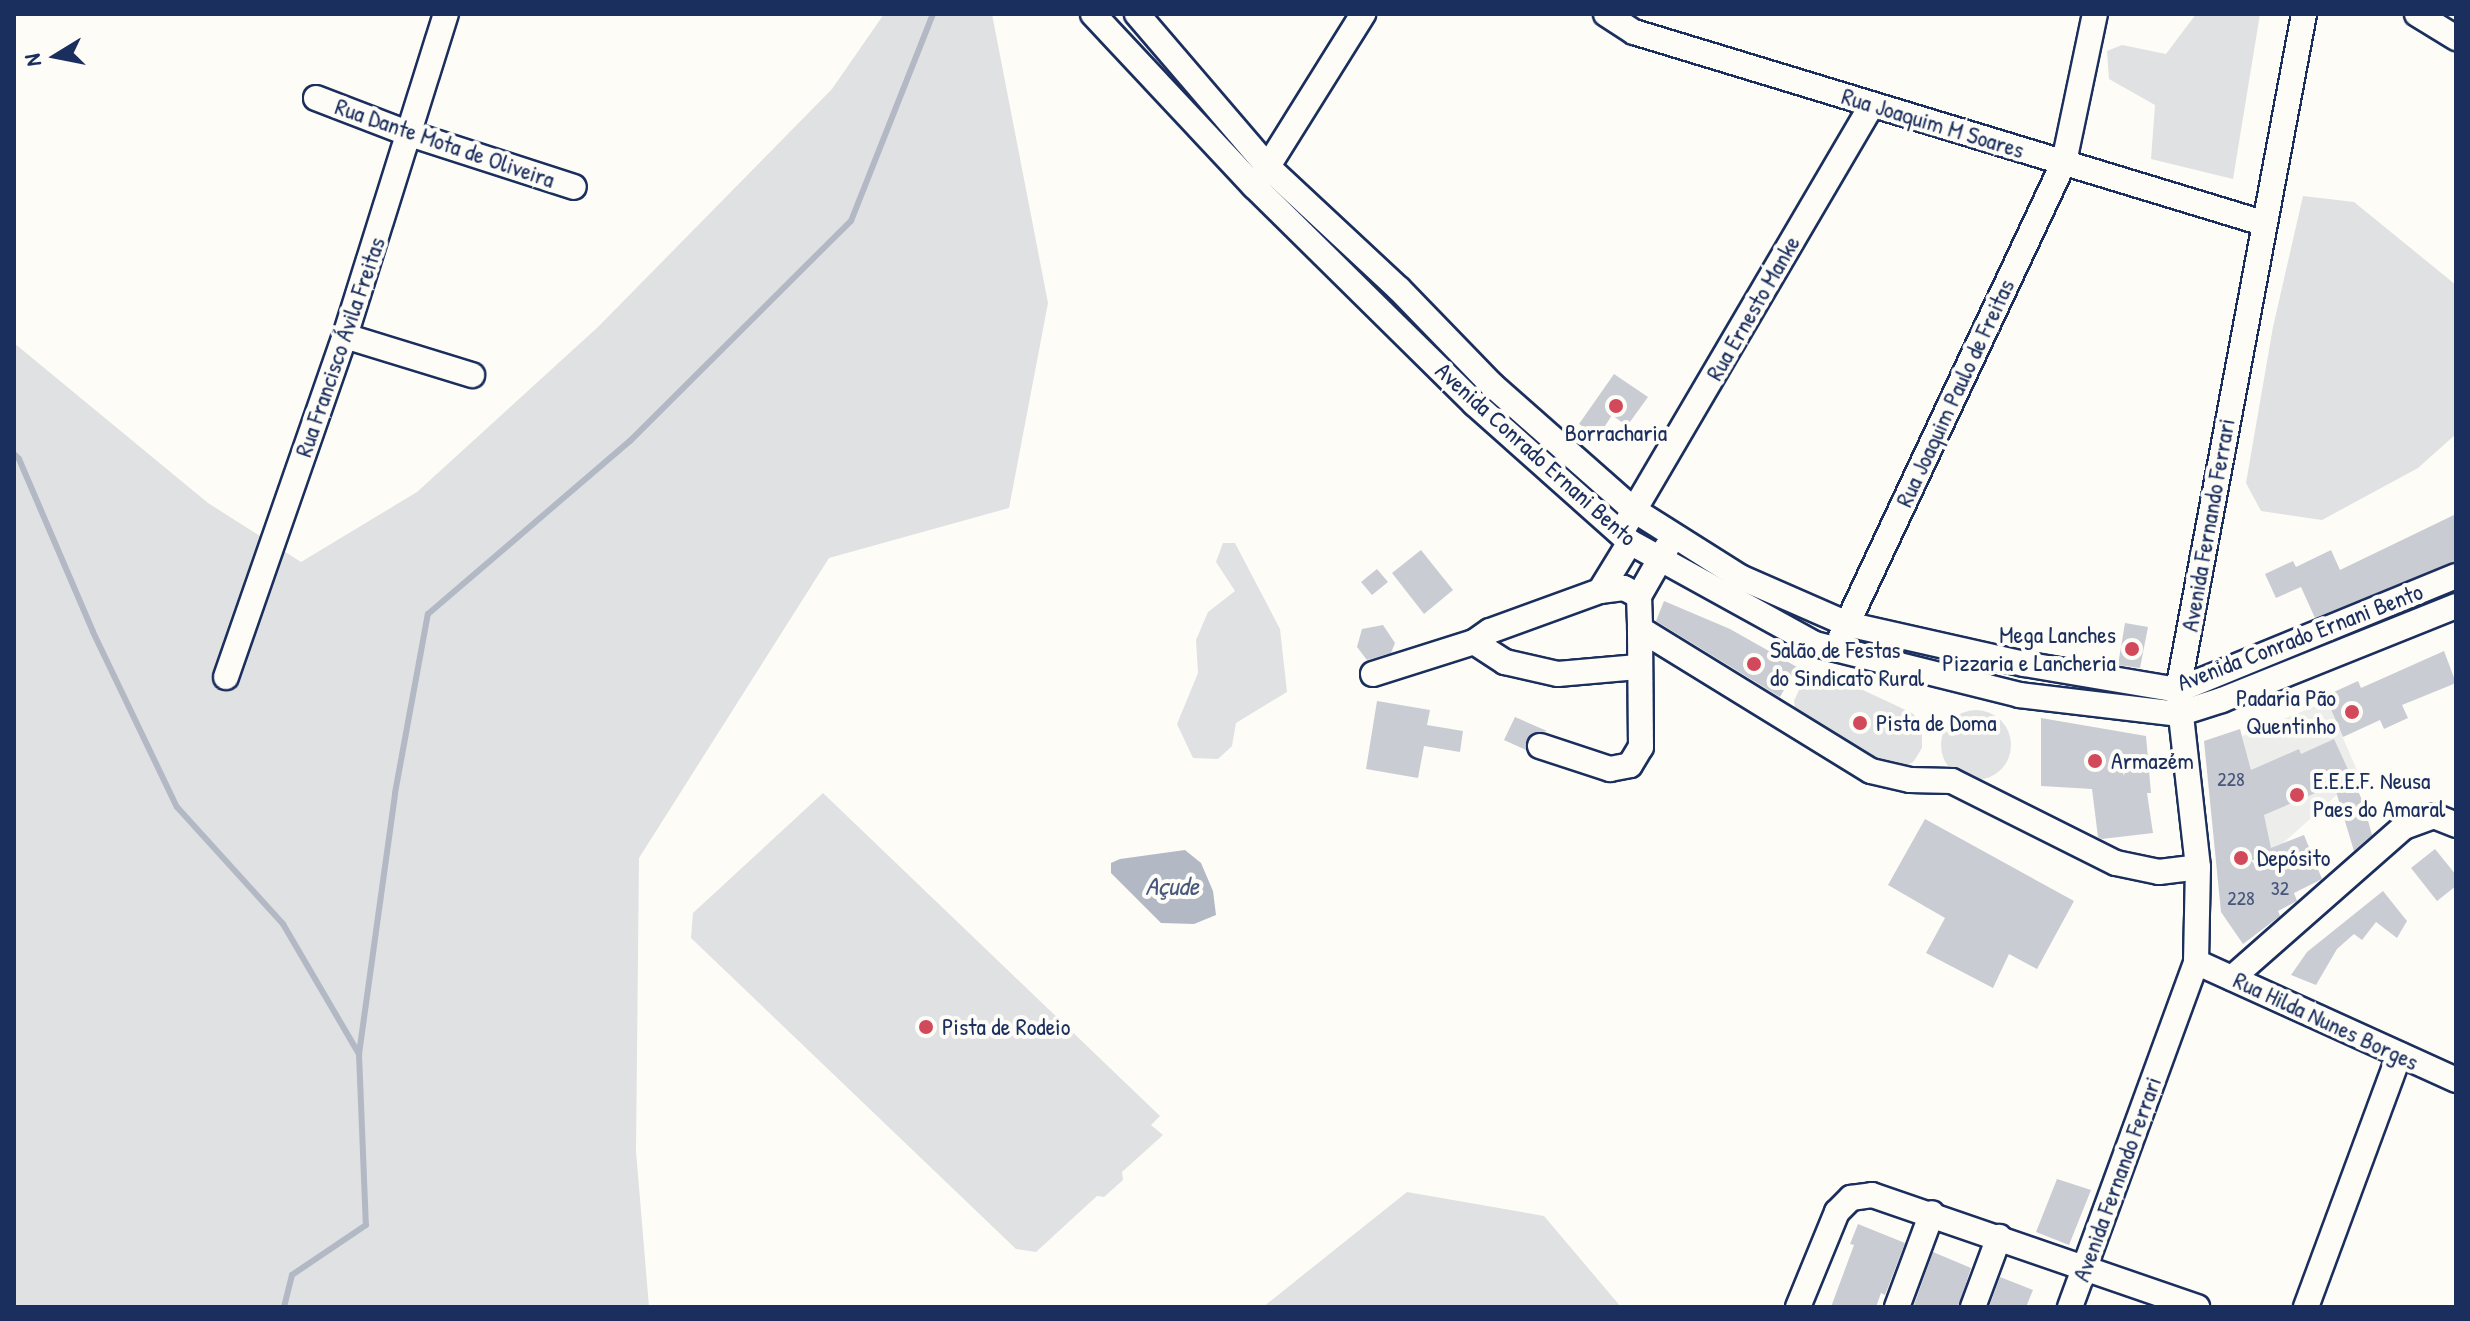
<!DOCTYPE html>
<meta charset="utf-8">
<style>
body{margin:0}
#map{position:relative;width:2470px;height:1321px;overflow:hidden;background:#fdfcf7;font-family:"Patrick Hand",sans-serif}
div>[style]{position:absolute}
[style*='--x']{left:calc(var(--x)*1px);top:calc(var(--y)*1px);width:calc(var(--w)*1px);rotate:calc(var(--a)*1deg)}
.built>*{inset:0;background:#edeeec}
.green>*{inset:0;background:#e0e1e3}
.round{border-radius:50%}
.water>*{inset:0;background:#b3b8c5}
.stream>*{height:6px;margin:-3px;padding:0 3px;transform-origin:3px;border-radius:3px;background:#b3b8c5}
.building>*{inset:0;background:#c9ccd3}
.roads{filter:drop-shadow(2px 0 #1b2f5e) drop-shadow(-2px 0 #1b2f5e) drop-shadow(0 2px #1b2f5e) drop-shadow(0 -2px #1b2f5e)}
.minor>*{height:24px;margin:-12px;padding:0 12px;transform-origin:12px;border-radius:12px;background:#fdfcf7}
.dots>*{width:22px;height:22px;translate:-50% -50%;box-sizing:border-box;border:4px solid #fdfcf7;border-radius:50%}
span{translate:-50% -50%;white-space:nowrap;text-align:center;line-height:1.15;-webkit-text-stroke:8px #fdfcf7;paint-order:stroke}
.number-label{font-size:20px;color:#46567b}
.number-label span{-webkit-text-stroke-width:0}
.street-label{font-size:24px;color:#1b2f5e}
.poi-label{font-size:24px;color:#1b2f5e}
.right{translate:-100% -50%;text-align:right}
.left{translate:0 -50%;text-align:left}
.water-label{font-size:26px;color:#49587d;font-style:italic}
.frame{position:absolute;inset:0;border:16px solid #1b2f5e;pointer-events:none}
.north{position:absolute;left:16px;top:16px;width:80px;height:80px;-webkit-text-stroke:6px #fdfcf7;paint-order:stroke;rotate:260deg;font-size:22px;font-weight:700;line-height:32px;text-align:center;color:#1b2f5e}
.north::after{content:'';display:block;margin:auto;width:28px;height:36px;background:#1b2f5e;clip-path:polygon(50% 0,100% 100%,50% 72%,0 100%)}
</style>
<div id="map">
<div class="built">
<i style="clip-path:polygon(2327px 701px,2359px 775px,2272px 853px,2242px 736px)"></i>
</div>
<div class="green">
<i style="clip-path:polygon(884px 14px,992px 14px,1048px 303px,1009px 508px,829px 558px,639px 858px,636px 1151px,649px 1307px,14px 1307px,14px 343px,208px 503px,301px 562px,417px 492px,598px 327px,832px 89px)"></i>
<i style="clip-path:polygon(2196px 14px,2260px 14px,2233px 179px,2151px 159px,2155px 105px,2109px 79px,2107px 51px,2122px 45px,2166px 54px)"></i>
<i style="clip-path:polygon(2303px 196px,2354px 202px,2456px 285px,2456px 434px,2418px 468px,2322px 520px,2261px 511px,2246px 483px,2273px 327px)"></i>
<i style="clip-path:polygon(1223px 543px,1235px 543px,1280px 629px,1287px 692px,1236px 723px,1232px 746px,1218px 759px,1193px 758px,1177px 724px,1198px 673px,1196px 640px,1208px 612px,1235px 591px,1216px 562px)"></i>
<i style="clip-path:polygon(1815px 676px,1833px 676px,1912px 713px,1919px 720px,1922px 733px,1922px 748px,1914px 761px,1901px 770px,1889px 770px,1795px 712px,1794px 701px,1799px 690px)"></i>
<i class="round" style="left:1941px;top:710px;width:70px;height:70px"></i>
<i style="clip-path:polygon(823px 793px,1160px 1116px,1151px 1125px,1163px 1135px,1122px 1172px,1123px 1180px,1104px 1197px,1097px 1196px,1036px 1252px,1016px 1249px,691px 938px,693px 913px)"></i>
<i style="clip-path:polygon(1407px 1192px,1544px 1216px,1621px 1307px,1263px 1307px)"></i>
</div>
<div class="water">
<i style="clip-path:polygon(1185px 850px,1201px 863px,1213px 891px,1216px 915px,1194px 924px,1161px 923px,1111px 873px,1111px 863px,1120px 859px)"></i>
</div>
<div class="stream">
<i style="--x:14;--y:454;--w:7;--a:45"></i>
<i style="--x:19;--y:459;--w:188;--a:66.8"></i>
<i style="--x:93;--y:632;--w:194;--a:64.4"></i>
<i style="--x:177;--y:807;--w:158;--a:47.8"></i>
<i style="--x:283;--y:924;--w:151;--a:59.7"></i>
<i style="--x:359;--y:1054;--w:171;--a:87.7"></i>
<i style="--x:366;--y:1225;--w:89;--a:146"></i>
<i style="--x:292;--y:1275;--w:33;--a:104"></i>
<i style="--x:359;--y:1054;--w:263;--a:-82.1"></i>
<i style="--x:395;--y:793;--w:182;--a:-79.6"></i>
<i style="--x:428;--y:614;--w:266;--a:-40.6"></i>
<i style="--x:630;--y:441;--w:312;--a:-44.9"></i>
<i style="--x:851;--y:221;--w:223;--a:-68.4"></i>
</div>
<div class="building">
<i style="clip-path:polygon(1614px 374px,1648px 397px,1627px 426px,1612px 415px,1598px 437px,1579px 424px)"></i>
<i style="clip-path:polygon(2456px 514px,2456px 561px,2315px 618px,2301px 587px,2276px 598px,2265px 574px,2293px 561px,2296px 567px,2331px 550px,2340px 570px)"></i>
<i style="clip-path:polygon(1421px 550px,1453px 590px,1424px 614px,1392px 573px)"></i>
<i style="clip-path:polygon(1377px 569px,1388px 582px,1372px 595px,1361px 582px)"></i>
<i style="clip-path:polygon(1664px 601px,1730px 629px,1797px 667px,1780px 697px,1656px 621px)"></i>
<i style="clip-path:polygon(2125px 623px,2148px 627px,2140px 668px,2118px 665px)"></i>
<i style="clip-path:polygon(1383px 625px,1395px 643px,1391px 653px,1367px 660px,1357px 647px,1362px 629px)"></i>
<i style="clip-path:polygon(2444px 651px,2456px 683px,2402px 705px,2408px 718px,2384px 729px,2380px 720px,2343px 737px,2325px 696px,2358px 681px,2361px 688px)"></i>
<i style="clip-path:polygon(1377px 701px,1430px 710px,1427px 725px,1463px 731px,1460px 752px,1424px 746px,1418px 778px,1366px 769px)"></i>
<i style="clip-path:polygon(1515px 717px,1547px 731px,1531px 734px,1526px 750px,1504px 740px)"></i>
<i style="clip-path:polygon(2041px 718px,2146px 736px,2151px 793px,2147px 793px,2153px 833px,2102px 839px,2098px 837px,2092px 789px,2041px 786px)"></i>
<i style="clip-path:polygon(2240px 729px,2251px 770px,2299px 749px,2301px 754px,2334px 739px,2363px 802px,2372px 835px,2354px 851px,2334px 785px,2264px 815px,2271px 848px,2304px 835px,2322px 879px,2294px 893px,2297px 901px,2278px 911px,2280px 916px,2243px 944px,2221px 912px,2204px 741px)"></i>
<i style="clip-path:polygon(1925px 819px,2074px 901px,2037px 969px,2009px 954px,1993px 988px,1926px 953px,1945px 918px,1888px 885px)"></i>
<i style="clip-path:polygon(2435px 849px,2456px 875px,2456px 886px,2437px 901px,2411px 868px)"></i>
<i style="clip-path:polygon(2383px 891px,2407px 921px,2397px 938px,2376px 922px,2362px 940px,2354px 934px,2337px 949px,2316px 985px,2291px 975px,2307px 952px)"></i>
<i style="clip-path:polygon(2057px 1179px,2091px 1190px,2069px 1245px,2036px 1232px)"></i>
<i style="clip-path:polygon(1858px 1224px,1905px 1243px,1885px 1295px,1881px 1293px,1876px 1307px,1831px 1307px,1854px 1245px,1850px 1244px)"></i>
<i style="clip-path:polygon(1933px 1252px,1971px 1268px,1958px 1307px,1914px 1305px)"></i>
<i style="clip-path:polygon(2000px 1277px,2033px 1290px,2026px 1307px,1989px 1307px)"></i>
</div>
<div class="roads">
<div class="minor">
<i style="--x:1093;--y:14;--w:236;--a:46.9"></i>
<i style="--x:1254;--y:186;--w:310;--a:44.6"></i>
<i style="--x:1475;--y:404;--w:208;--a:41.7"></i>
<i style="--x:1630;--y:542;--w:211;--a:28.9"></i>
<i style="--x:1815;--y:644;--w:210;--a:14"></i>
<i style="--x:2019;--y:695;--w:160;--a:6.8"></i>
<i style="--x:2178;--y:714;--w:46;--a:-17.7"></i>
<i style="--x:2222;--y:700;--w:252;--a:-21.9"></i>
<i style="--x:1137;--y:14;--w:201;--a:49.4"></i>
<i style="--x:1268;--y:167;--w:179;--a:43"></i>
<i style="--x:1399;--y:289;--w:134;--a:45.9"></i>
<i style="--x:1492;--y:385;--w:189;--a:41.4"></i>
<i style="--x:1634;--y:510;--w:125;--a:32.3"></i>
<i style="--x:1740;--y:577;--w:117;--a:23.7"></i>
<i style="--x:1847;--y:624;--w:181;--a:12.7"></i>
<i style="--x:2024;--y:664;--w:156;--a:9.6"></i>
<i style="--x:2178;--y:690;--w:300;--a:-22.3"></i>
<i style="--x:1606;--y:14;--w:33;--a:33"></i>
<i style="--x:1634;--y:32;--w:657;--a:16.89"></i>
<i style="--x:2417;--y:14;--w:46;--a:31.6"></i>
<i style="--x:316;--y:98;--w:101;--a:21"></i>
<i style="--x:410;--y:134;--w:172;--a:17.9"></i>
<i style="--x:1260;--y:179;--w:195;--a:-58"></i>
<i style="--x:345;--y:336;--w:133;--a:17.1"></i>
<i style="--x:1626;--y:524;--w:486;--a:-59.6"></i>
<i style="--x:1667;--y:547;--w:56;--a:119.7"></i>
<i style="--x:1639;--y:596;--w:33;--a:88"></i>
<i style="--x:1640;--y:629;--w:271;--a:31.6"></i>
<i style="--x:1871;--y:771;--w:40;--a:13"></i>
<i style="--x:1910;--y:780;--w:42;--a:1.4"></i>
<i style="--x:1952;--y:781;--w:183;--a:26.6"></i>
<i style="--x:2116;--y:863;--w:44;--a:11.8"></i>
<i style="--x:2159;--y:872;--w:39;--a:-7"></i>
<i style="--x:1600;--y:591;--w:57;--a:-58.5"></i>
<i style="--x:1841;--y:637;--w:525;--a:-64.85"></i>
<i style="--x:2064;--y:162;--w:151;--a:-78.2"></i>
<i style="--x:1474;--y:642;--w:19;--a:-35"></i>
<i style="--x:1490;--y:631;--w:117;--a:-20"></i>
<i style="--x:1600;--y:591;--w:24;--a:-7"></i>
<i style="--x:1624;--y:588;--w:17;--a:28"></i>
<i style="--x:1373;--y:674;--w:106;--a:-17.6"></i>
<i style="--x:1474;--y:642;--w:37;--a:33"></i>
<i style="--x:1505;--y:662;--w:54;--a:12.8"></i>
<i style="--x:1558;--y:674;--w:80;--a:-5"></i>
<i style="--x:226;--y:677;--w:361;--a:-70.8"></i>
<i style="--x:345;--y:336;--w:337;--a:-72.6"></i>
<i style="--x:1540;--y:746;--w:74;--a:18.2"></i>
<i style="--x:1610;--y:769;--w:20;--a:-11"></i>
<i style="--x:1630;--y:765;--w:21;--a:-59"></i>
<i style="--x:1641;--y:747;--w:118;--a:-90.5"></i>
<i style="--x:2196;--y:962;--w:286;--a:24.4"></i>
<i style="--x:2232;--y:978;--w:229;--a:-41.3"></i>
<i style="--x:2404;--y:827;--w:32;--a:-20"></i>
<i style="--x:2434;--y:816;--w:24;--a:22"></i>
<i style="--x:1798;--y:1307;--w:103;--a:-67.7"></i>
<i style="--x:1837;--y:1212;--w:20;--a:-45"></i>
<i style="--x:1851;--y:1198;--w:21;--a:-8"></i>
<i style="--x:1872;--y:1195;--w:344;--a:19"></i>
<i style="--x:1897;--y:1307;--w:100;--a:-69.6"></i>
<i style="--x:1973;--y:1307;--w:75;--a:-69.6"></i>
<i style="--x:2070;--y:1307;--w:367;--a:-69.9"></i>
<i style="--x:2196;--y:962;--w:95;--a:-88.8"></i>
<i style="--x:2198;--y:867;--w:178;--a:-96.4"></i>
<i style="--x:2178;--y:690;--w:688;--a:-79.44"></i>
<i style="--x:2306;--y:1307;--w:269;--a:-69.7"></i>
</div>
</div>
<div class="dots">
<i style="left:1616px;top:406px;background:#d1495b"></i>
<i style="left:2132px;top:649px;background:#d1495b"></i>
<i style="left:1754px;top:664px;background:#d1495b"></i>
<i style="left:2352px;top:712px;background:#d1495b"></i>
<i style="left:1860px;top:723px;background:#d1495b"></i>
<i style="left:2095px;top:761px;background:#d1495b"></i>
<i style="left:2297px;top:795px;background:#d1495b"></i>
<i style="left:2241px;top:858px;background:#d1495b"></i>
<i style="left:926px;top:1027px;background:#d1495b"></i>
</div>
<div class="number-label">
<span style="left:2231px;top:778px">228</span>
<span style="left:2280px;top:887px">32</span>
<span style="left:2241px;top:897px">228</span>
</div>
<div class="street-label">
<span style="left:1933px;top:123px;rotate:17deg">Rua Joaquim M Soares</span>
<span style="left:445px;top:143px;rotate:19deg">Rua Dante Mota de Oliveira</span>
<span style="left:1753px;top:308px;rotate:-60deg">Rua Ernesto Manke</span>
<span style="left:340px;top:347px;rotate:-71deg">Rua Francisco Ávila Freitas</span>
<span style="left:1955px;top:393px;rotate:-65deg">Rua Joaquim Paulo de Freitas</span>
<span style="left:1536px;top:454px;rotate:42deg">Avenida Conrado Ernani Bento</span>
<span style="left:2208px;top:525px;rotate:-80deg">Avenida Fernando Ferrari</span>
<span style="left:2300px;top:637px;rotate:-21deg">Avenida Conrado Ernani Bento</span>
<span style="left:2326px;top:1021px;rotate:25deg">Rua Hilda Nunes Borges</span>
<span style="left:2117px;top:1179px;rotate:-70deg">Avenida Fernando Ferrari</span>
</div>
<div class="poi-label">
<span style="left:1616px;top:433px">Borracharia</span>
<span class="right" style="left:2116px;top:649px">Mega Lanches<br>Pizzaria e Lancheria</span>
<span class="left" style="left:1770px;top:664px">Salão de Festas<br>do Sindicato Rural</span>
<span class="right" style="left:2336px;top:712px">Padaria Pão<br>Quentinho</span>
<span class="left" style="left:1876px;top:723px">Pista de Doma</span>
<span class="left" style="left:2111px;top:761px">Armazém</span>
<span class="left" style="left:2313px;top:795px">E.E.E.F. Neusa<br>Paes do Amaral</span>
<span class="left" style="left:2257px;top:858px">Depósito</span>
<span class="left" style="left:942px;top:1027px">Pista de Rodeio</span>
</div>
<div class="water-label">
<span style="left:1172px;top:886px">Açude</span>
</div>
<div class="frame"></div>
<div class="north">N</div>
</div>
